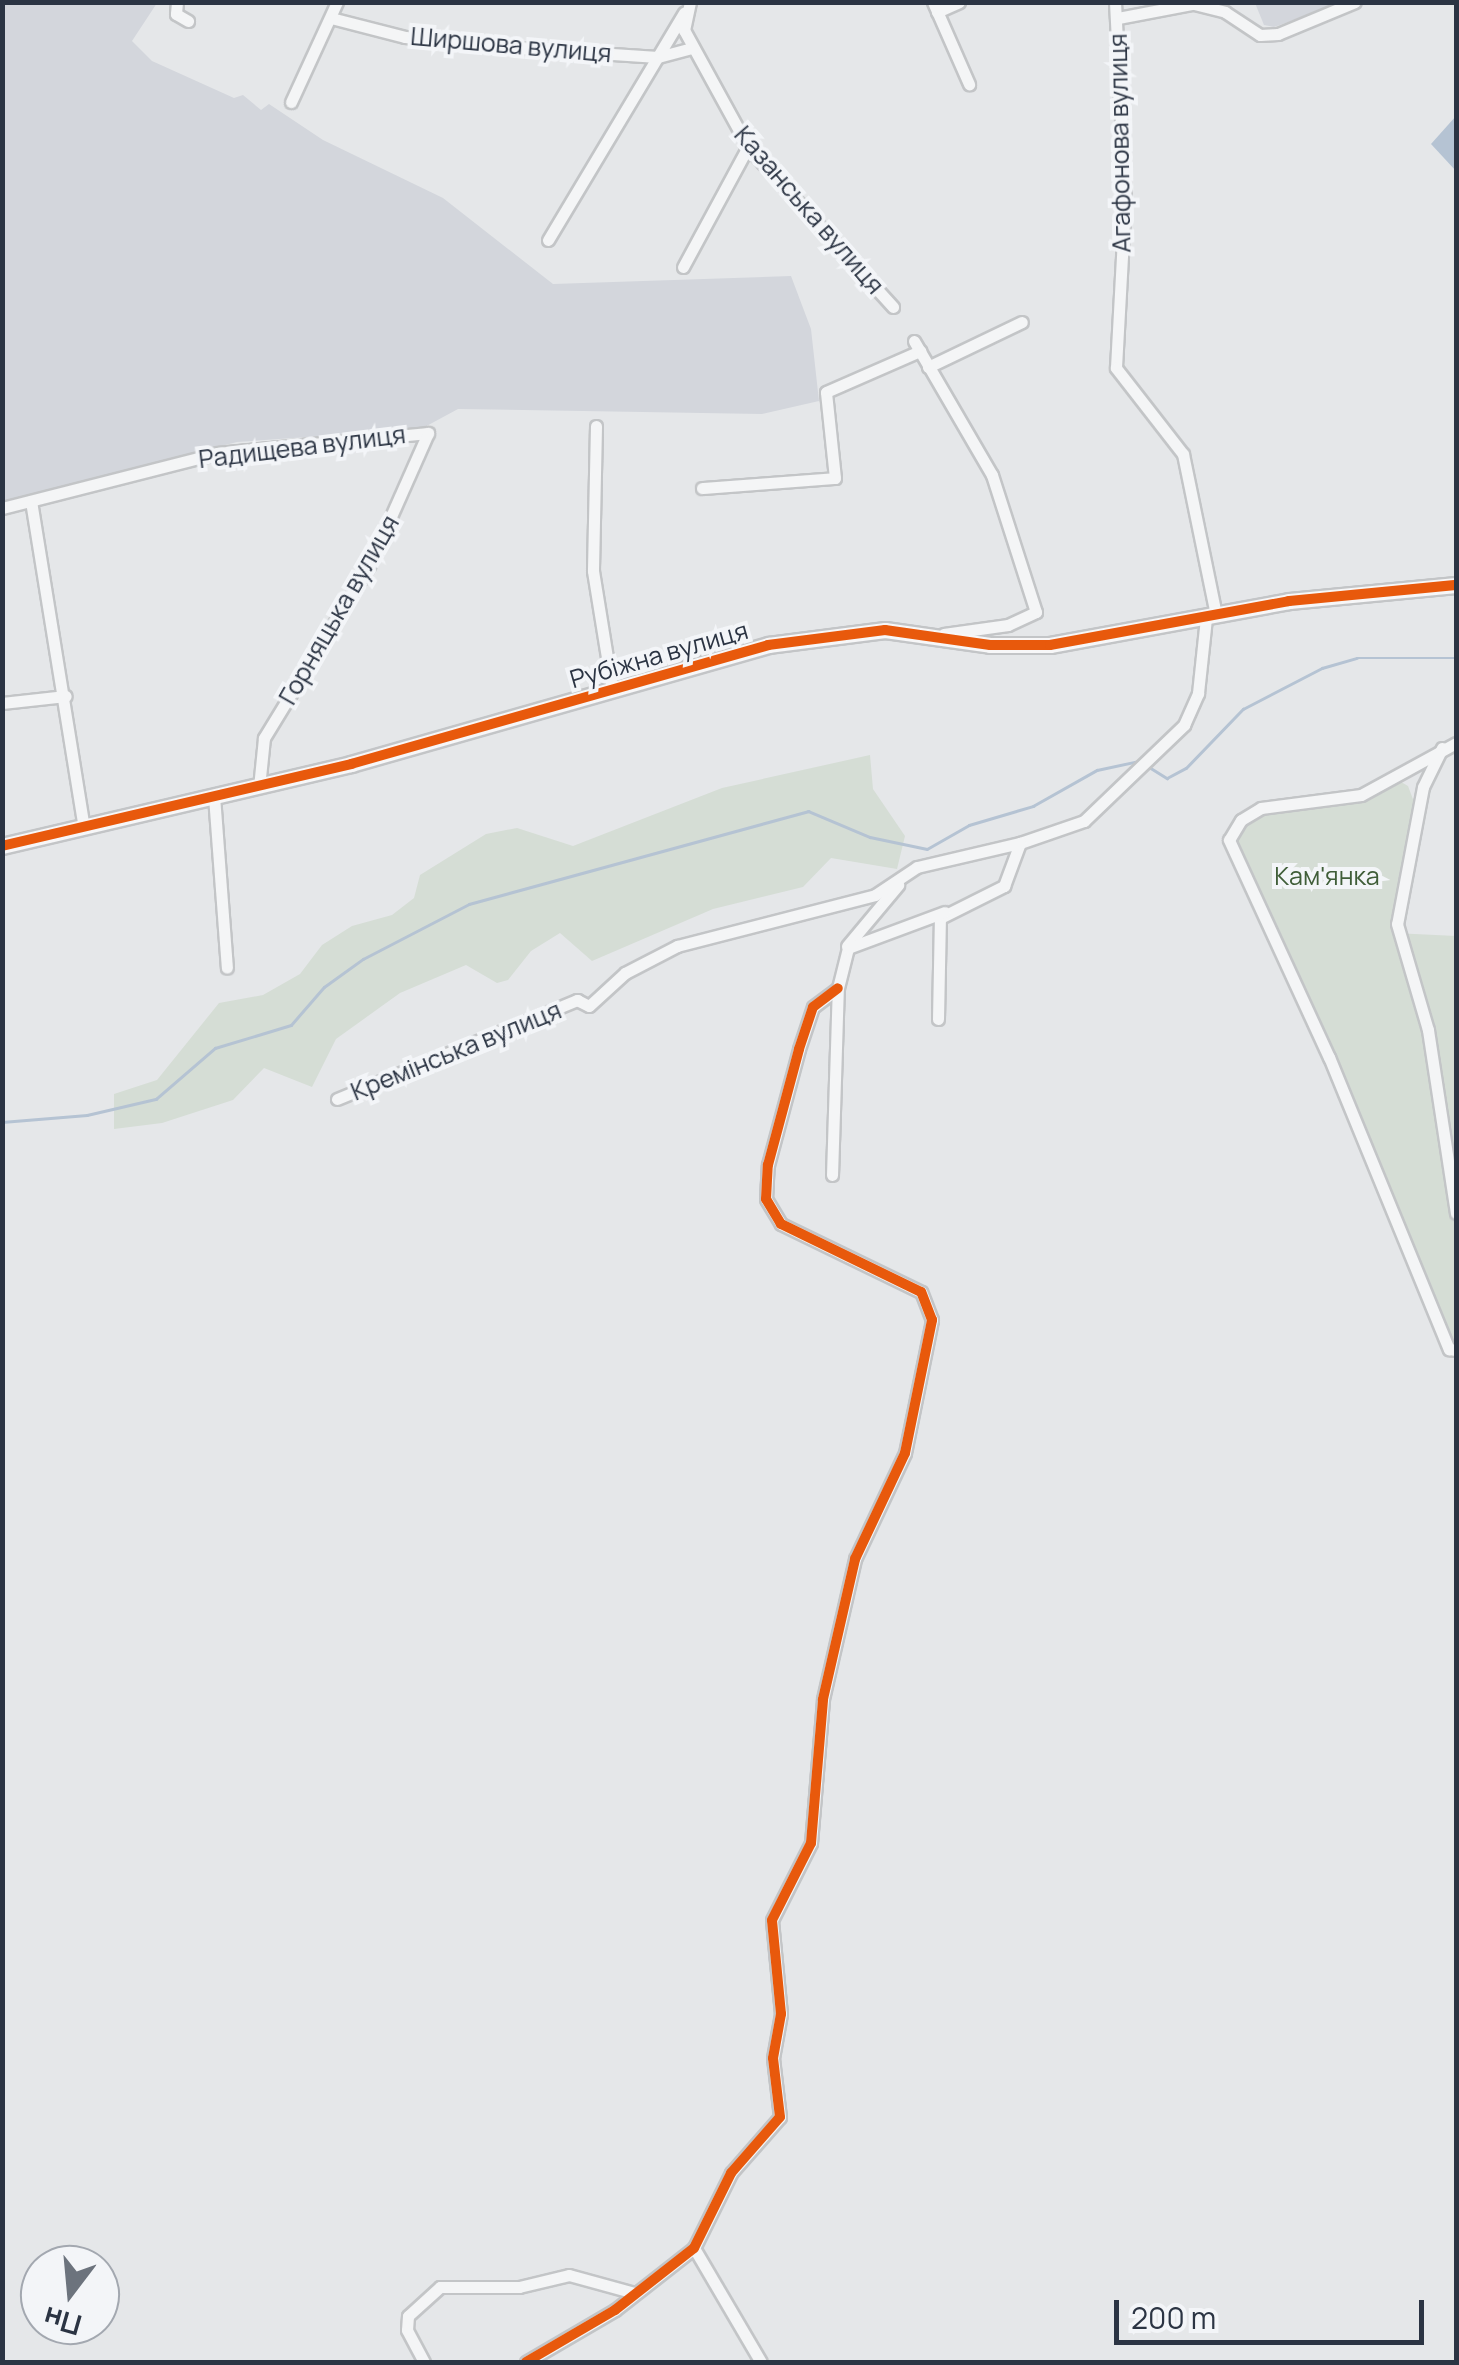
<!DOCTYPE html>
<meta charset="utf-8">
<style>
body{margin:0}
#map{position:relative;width:1459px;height:2365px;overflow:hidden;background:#e5e7e9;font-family:Manrope,sans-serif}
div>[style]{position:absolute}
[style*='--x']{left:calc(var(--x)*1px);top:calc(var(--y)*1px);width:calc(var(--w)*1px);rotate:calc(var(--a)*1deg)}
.built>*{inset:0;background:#d3d6dc}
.green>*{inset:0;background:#d5ddd5}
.water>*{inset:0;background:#b5c3d3}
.stream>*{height:2.5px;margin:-1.25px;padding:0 1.25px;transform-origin:1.25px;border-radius:1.25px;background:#b5c3d3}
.roads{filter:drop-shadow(2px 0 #c3c5c7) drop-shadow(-2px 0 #c3c5c7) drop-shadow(0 2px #c3c5c7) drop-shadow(0 -2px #c3c5c7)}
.street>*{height:11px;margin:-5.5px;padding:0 5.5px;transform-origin:5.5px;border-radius:5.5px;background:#f4f5f6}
.secondary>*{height:15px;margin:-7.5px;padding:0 7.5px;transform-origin:7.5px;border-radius:7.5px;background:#f7f7f8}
.cycleway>*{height:10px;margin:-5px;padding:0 5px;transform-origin:5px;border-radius:5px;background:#e8590c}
span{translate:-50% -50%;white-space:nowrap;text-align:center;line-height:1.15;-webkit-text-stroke:8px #f3f5f8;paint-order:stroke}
.street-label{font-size:25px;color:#2b3443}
.park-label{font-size:25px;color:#405e39}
.frame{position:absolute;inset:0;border:5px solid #2b3443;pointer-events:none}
.north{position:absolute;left:20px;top:2245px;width:100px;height:100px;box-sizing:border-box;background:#f3f5f8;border:2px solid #a3a8b0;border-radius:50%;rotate:196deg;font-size:28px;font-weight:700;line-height:40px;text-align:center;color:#2b3443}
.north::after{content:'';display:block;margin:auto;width:35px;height:45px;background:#6c737d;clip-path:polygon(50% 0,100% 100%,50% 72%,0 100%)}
.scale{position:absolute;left:1114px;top:2300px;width:310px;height:45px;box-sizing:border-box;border:5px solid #2b3443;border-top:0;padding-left:12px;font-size:30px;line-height:35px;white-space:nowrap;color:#2b3443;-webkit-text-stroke:8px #f3f5f8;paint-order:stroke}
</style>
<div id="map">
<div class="built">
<i style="clip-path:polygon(3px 3px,157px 3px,132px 41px,152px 61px,234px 98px,243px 95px,261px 110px,269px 104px,323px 140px,443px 198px,553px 284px,791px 276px,811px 329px,819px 401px,762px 414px,458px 409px,421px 429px,237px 442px,3px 501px)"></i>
<i style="clip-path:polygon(1255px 3px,1342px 3px,1274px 27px,1264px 25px)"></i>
</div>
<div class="green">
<i style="clip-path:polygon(870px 755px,873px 789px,905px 836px,897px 869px,831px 858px,803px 887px,713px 909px,592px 961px,560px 933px,531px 951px,508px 980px,497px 983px,466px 965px,400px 993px,336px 1039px,312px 1087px,264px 1068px,233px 1100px,162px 1123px,114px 1129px,114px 1094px,157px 1080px,219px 1003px,263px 995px,300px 974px,322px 945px,352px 926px,392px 915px,414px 898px,420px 875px,486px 834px,517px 828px,573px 846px,722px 788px)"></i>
<i style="clip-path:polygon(1396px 779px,1408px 786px,1414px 802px,1394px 933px,1456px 936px,1456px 1348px,1238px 863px,1234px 834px,1261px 812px,1351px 800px)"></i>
</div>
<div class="water">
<i style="clip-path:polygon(1456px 116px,1456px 171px,1431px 144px)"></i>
</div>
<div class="stream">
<i style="--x:1146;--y:765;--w:25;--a:32"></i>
<i style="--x:1167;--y:778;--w:21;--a:-28"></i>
<i style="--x:1186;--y:768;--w:82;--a:-46"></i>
<i style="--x:1243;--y:709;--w:89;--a:-27.4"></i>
<i style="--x:1322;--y:668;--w:36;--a:-16"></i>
<i style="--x:1357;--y:658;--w:99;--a:0"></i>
<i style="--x:2;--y:1122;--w:85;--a:-4.7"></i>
<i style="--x:87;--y:1115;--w:71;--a:-13.1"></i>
<i style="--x:156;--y:1099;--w:78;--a:-40.8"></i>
<i style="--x:215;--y:1048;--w:79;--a:-16.8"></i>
<i style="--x:291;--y:1025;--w:50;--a:-49"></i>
<i style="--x:324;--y:987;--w:48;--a:-35.7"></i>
<i style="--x:363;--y:959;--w:119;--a:-27.4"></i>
<i style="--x:469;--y:904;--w:352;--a:-15.3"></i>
<i style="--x:808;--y:811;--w:67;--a:22.8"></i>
<i style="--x:870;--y:837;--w:58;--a:11.9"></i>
<i style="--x:927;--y:849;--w:48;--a:-29.7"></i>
<i style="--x:969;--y:825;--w:67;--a:-16.5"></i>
<i style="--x:1033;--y:806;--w:73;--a:-29.4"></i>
<i style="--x:1097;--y:770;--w:43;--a:-12.1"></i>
</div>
<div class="roads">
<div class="street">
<i style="--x:177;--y:2;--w:12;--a:95"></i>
<i style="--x:176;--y:14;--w:14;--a:30"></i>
<i style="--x:690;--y:2;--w:29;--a:102"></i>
<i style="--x:684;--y:30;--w:133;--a:61.3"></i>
<i style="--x:748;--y:147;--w:216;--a:47.8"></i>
<i style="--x:933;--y:2;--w:90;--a:66.3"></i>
<i style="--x:1115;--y:2;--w:199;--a:87.1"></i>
<i style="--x:1125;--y:201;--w:167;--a:93.1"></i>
<i style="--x:1116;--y:368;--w:109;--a:52.1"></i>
<i style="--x:1183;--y:454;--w:164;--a:78.4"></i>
<i style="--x:1194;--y:4;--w:32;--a:14"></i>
<i style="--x:1225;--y:12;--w:42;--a:33.3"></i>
<i style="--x:1260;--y:35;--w:18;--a:-3"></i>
<i style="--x:1278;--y:34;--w:83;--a:-22.6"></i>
<i style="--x:937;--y:12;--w:24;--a:-24"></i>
<i style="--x:331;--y:18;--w:76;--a:14.4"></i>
<i style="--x:405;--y:37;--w:102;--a:5.6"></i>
<i style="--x:507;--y:47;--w:151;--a:3.8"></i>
<i style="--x:658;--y:57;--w:35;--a:-15"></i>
<i style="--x:1118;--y:18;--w:80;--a:-10.8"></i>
<i style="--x:291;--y:102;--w:110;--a:-65.3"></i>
<i style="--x:548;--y:240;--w:265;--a:-59.1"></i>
<i style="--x:683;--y:267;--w:136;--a:-61.6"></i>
<i style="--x:914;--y:341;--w:155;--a:59.8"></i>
<i style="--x:992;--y:475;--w:144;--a:72.2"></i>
<i style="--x:1036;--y:612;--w:31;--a:155"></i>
<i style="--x:1008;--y:625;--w:65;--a:172"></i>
<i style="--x:928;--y:367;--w:104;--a:-25.6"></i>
<i style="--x:596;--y:426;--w:145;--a:91.2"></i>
<i style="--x:593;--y:571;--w:119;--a:80.8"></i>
<i style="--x:702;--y:488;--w:133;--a:-4.3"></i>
<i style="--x:835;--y:478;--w:86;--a:-96"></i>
<i style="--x:826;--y:392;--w:103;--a:-23.6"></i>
<i style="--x:31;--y:501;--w:330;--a:80.8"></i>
<i style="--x:2;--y:508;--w:222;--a:-14.3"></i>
<i style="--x:217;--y:453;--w:212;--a:-5.4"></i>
<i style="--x:428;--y:433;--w:145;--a:113.9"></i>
<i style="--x:369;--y:566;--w:202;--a:121.4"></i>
<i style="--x:264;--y:738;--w:49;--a:95.8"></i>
<i style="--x:2;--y:703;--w:64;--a:-6.2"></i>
<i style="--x:1456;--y:743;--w:108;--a:151.3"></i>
<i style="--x:1361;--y:795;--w:101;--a:172.6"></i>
<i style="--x:1261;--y:808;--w:23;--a:149"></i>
<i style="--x:1241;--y:820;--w:23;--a:121"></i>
<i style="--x:1229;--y:840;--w:239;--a:65.3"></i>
<i style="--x:1329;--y:1057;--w:316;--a:67.7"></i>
<i style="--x:1449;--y:1349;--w:7;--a:8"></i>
<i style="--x:1442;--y:748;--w:43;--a:116"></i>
<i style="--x:1423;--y:787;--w:139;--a:100.7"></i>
<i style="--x:1397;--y:924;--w:110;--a:73.7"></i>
<i style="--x:1428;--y:1030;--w:185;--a:81.3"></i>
<i style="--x:214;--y:796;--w:172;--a:85.7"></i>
<i style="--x:847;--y:946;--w:80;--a:-50.1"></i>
<i style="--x:938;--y:1019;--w:101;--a:-88.9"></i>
<i style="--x:940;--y:918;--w:72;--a:-26.6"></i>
<i style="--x:1004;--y:886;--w:46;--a:-69.6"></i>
<i style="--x:1020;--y:843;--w:68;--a:-19"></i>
<i style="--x:1084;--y:821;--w:139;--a:-43.8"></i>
<i style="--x:1184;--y:725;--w:35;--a:-66"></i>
<i style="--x:1198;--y:693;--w:75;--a:-83.9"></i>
<i style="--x:337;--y:1099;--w:260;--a:-22.4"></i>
<i style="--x:577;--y:1000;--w:13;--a:27"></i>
<i style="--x:589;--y:1006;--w:49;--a:-42.5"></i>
<i style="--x:625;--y:973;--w:59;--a:-27.4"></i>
<i style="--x:677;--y:946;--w:204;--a:-14.4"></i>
<i style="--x:875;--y:895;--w:50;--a:-33.7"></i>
<i style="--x:917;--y:867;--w:106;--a:-13.1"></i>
<i style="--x:832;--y:1175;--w:187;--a:-88.2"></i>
<i style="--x:838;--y:988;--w:41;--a:-76"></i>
<i style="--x:848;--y:948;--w:103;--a:-20.4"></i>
<i style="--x:694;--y:2248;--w:132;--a:59.6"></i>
<i style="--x:424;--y:2362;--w:36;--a:-118"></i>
<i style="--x:407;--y:2330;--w:14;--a:-86"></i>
<i style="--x:408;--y:2316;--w:43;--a:-42.2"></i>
<i style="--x:440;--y:2287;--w:79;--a:0"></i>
<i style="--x:519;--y:2287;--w:51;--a:-13.5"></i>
<i style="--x:569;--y:2275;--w:68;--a:15.3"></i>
<i style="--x:526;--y:2362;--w:103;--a:-30.3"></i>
<i style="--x:615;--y:2310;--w:100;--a:-38.1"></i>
<i style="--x:694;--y:2248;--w:84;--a:-63.7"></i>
<i style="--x:731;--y:2173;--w:74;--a:-48.8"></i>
<i style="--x:780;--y:2117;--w:59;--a:-96.8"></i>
<i style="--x:773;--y:2058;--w:45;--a:-79.7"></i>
<i style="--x:781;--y:2014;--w:94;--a:-95.5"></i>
<i style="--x:772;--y:1920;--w:86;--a:-63.1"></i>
<i style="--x:811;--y:1843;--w:144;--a:-85.2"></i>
<i style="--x:823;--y:1699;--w:144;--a:-77.1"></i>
<i style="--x:855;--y:1559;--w:117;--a:-64.7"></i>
<i style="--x:905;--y:1453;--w:136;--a:-78.5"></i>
<i style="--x:932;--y:1320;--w:30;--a:-111"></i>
<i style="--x:921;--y:1292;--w:156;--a:-154.1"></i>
<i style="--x:781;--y:1224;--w:29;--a:-121"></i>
<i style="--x:766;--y:1199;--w:34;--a:-87"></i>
<i style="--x:768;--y:1165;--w:120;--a:-75"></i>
<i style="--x:799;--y:1049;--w:44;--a:-71.6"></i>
<i style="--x:813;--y:1007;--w:31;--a:-37"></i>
</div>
<div class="secondary">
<i style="--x:2;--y:846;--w:359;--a:-13.2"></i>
<i style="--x:351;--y:764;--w:434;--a:-15.9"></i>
<i style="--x:768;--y:645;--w:118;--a:-7.3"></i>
<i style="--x:885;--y:630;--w:106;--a:8.1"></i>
<i style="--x:990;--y:645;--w:60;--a:0"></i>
<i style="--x:1050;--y:645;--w:243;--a:-10.4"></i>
<i style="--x:1289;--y:601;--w:168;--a:-5.5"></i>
</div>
</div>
<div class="cycleway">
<i style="--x:2;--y:846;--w:359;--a:-13.2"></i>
<i style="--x:351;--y:764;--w:434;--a:-15.9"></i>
<i style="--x:768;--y:645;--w:118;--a:-7.3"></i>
<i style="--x:885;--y:630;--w:106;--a:8.1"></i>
<i style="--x:990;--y:645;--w:60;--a:0"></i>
<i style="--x:1050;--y:645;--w:243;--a:-10.4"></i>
<i style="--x:1289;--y:601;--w:168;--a:-5.5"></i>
<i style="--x:526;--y:2362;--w:103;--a:-30.3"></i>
<i style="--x:615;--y:2310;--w:100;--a:-38.1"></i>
<i style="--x:694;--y:2248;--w:84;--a:-63.7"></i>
<i style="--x:731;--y:2173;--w:74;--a:-48.8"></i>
<i style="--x:780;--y:2117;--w:59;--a:-96.8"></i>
<i style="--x:773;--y:2058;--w:45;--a:-79.7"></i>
<i style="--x:781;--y:2014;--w:94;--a:-95.5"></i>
<i style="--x:772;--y:1920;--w:86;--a:-63.1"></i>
<i style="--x:811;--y:1843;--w:144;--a:-85.2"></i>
<i style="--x:823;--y:1699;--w:144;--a:-77.1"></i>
<i style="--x:855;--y:1559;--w:117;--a:-64.7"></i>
<i style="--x:905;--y:1453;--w:136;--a:-78.5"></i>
<i style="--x:932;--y:1320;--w:30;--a:-111"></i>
<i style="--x:921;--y:1292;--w:156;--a:-154.1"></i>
<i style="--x:781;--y:1224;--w:29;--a:-121"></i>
<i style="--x:766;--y:1199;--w:34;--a:-87"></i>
<i style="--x:768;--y:1165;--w:120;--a:-75"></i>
<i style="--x:799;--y:1049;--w:44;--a:-71.6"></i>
<i style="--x:813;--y:1007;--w:31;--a:-37"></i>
</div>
<div class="street-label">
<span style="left:511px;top:45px;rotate:5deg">Ширшова вулиця</span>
<span style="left:1120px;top:143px;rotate:-91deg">Агафонова вулиця</span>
<span style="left:809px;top:210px;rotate:49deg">Казанська вулиця</span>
<span style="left:302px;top:447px;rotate:-7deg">Радищева вулиця</span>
<span style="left:339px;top:610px;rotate:-60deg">Горняцька вулиця</span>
<span style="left:659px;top:655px;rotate:-16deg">Рубіжна вулиця</span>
<span style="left:456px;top:1051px;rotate:-22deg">Кремінська вулиця</span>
</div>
<div class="park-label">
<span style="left:1327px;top:876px">Кам'янка</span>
</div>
<div class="frame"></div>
<div class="north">Пн</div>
<div class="scale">200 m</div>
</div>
